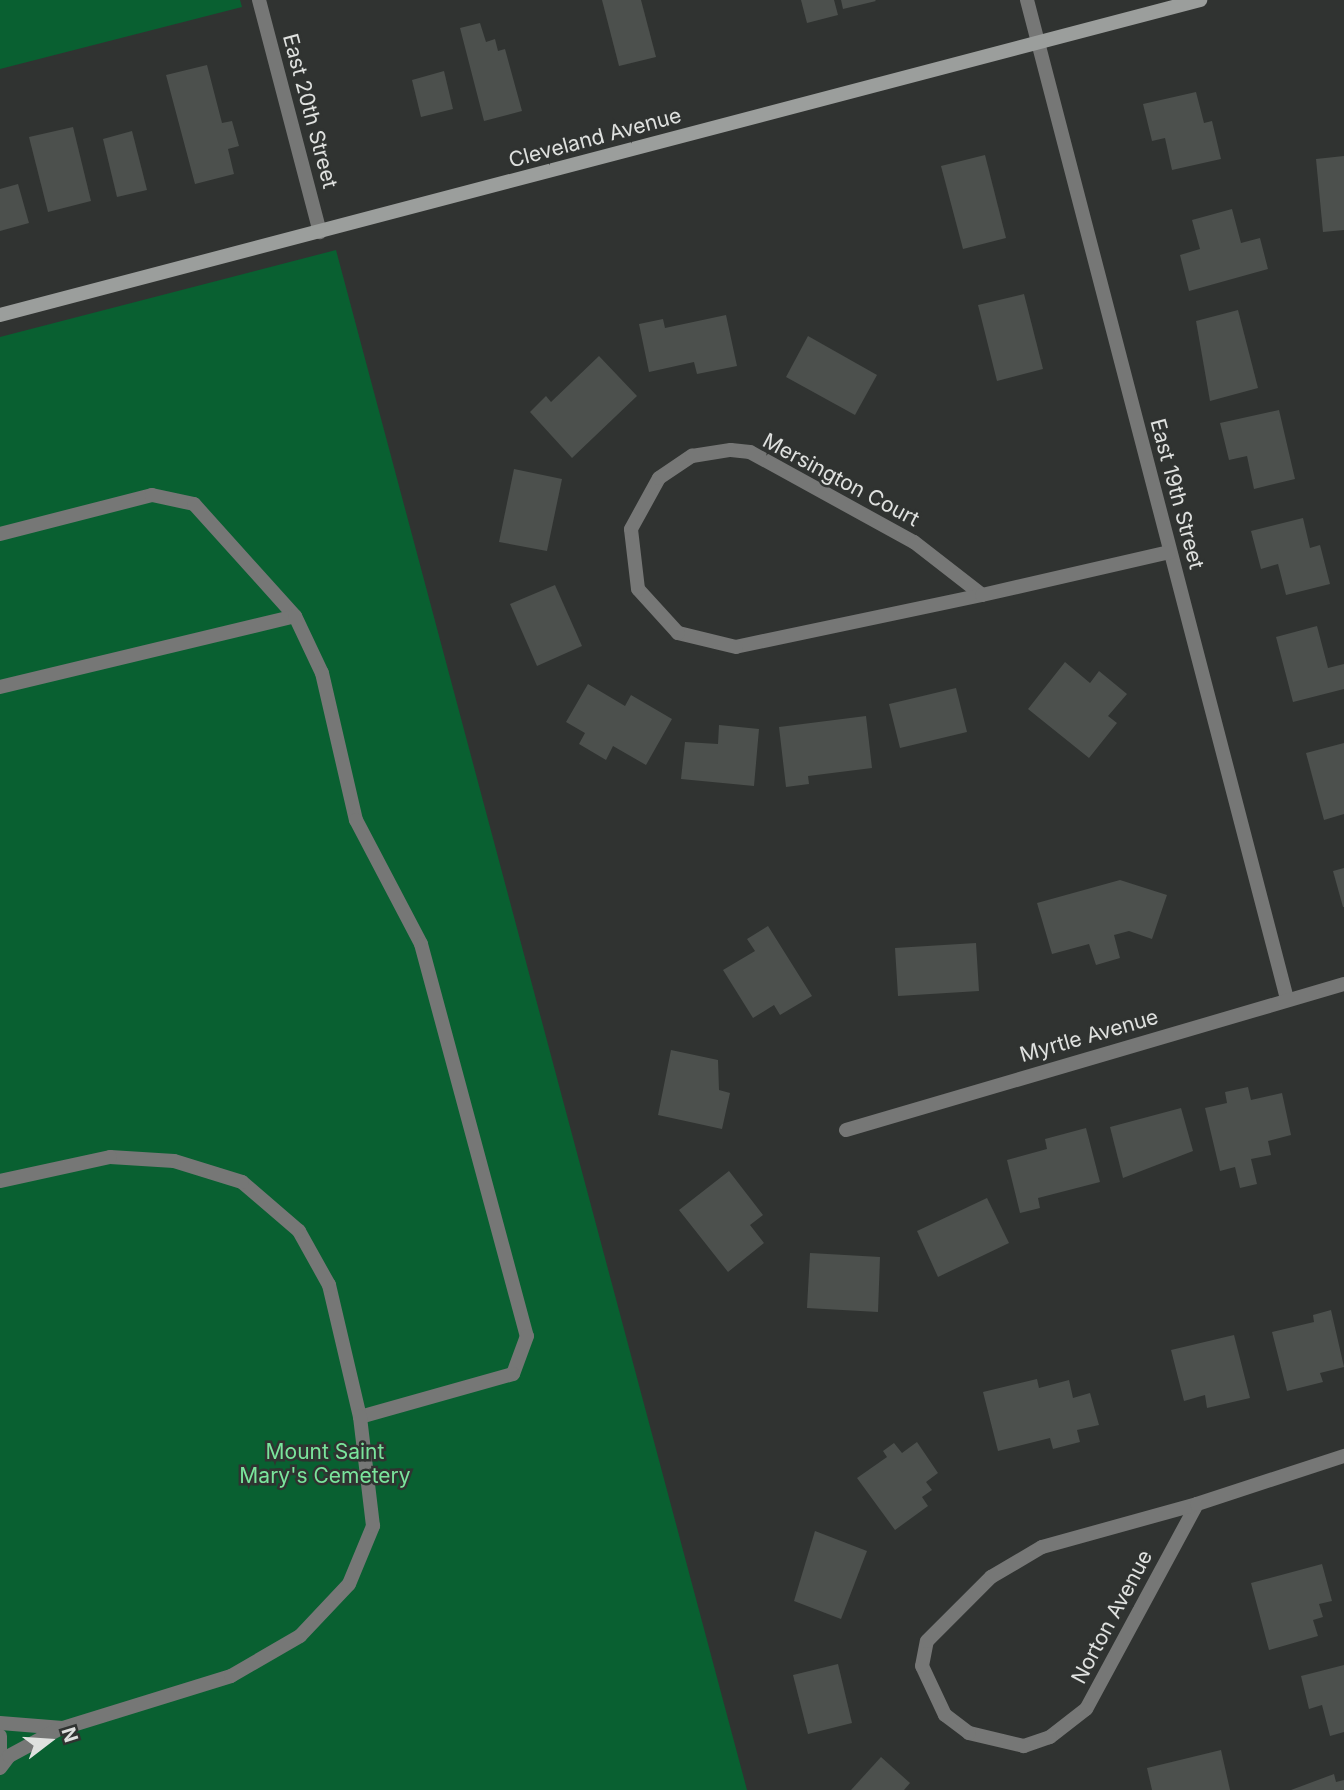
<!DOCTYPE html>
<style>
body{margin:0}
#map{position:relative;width:1344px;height:1790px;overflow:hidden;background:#303331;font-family:Inter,sans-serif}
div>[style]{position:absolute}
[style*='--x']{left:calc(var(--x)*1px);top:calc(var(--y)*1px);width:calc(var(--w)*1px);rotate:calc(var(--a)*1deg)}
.green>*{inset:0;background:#096031}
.building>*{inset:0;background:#4c504d}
.lane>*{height:14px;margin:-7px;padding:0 7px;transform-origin:7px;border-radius:7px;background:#767776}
.street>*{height:14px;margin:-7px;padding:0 7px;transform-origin:7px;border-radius:7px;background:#767776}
.secondary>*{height:14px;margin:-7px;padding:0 7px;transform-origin:7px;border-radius:7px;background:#9b9e9c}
span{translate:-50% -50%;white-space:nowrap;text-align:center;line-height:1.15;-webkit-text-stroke:5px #303331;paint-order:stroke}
.street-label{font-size:21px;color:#dfe1df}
.park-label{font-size:21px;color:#7ae59c}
.north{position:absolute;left:14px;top:1706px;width:70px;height:70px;-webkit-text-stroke:5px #303331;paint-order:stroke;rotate:73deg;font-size:19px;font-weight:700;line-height:28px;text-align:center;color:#dfe1df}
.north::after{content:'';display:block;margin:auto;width:24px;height:32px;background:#dfe1df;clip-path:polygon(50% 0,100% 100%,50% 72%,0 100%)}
</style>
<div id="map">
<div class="green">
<i style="clip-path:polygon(0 0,240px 0,242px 7px,0 69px)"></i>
<i style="clip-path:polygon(336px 250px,747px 1790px,0 1790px,0 337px)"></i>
</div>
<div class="building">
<i style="clip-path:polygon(602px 0,641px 0,656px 57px,619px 66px)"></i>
<i style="clip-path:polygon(801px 0,834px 0,838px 15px,807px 23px)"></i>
<i style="clip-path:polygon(841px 0,875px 0,876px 1px,843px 9px)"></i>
<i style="clip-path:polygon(480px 23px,486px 42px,495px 39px,498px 51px,505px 49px,522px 111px,484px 121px,460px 28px)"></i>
<i style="clip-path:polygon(207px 65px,222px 123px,232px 121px,239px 146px,228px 149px,234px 174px,195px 184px,166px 75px)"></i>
<i style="clip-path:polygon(444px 71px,453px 109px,421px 117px,412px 80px)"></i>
<i style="clip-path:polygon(1196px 92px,1204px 123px,1212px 121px,1221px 159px,1172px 170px,1165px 138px,1152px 141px,1143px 104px)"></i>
<i style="clip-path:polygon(73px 127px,91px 201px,48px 212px,29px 137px)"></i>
<i style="clip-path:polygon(132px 131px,147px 190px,117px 197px,103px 139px)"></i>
<i style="clip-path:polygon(985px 155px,1006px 238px,963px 249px,941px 166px)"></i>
<i style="clip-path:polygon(1344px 156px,1344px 230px,1323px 232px,1316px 159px)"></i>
<i style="clip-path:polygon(18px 184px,29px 223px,0 231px,0 189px)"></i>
<i style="clip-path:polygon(1232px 209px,1241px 243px,1260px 238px,1268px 269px,1189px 291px,1180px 255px,1200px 249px,1192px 220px)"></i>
<i style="clip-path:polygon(1024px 294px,1043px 369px,997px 381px,978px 305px)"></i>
<i style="clip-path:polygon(1238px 310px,1258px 388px,1210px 401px,1196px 321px)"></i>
<i style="clip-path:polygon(726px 315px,737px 366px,697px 374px,694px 362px,649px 372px,639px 324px,663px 319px,665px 328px)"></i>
<i style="clip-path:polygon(808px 336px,877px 375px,855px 415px,786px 377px)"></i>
<i style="clip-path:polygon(599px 356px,637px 396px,572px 458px,530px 412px,546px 396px,551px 402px)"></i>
<i style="clip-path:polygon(1279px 410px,1295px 479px,1254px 489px,1247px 456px,1229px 460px,1220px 423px)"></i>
<i style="clip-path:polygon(514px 469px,562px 479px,547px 551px,499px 542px)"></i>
<i style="clip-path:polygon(1303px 518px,1310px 548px,1320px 545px,1330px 584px,1286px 595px,1278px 564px,1261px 569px,1251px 531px)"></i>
<i style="clip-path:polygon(555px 585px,582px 646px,537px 666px,510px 604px)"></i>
<i style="clip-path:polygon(1317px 626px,1328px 668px,1344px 664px,1344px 689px,1293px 702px,1276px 637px)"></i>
<i style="clip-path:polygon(1065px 662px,1090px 683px,1099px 671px,1127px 694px,1108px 716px,1117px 723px,1089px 758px,1028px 709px)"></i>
<i style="clip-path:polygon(588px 684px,625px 706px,631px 695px,672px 719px,646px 765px,613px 746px,606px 760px,579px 744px,585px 733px,566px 722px)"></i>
<i style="clip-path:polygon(956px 688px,967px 732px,900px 748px,889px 704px)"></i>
<i style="clip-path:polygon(866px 716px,872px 768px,808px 776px,809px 784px,786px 787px,779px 727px)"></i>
<i style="clip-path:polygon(719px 725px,759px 729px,754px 786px,681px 779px,685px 742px,718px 744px)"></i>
<i style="clip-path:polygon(1344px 743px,1344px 814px,1324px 820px,1306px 753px)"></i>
<i style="clip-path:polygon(1344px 868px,1344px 907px,1343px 907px,1333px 871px)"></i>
<i style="clip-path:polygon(1120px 880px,1167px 895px,1152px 939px,1129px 931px,1114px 935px,1120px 958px,1096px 965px,1089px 944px,1052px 954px,1037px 903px)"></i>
<i style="clip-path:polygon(768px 926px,812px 996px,780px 1015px,774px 1005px,753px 1018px,723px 970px,755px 951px,747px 939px)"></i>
<i style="clip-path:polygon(976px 943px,979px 991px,898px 996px,895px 948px)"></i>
<i style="clip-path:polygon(671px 1050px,718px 1060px,719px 1090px,730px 1093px,722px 1129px,658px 1115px)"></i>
<i style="clip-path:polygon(1248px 1087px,1251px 1100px,1282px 1093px,1291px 1135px,1268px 1141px,1271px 1155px,1251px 1159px,1257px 1184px,1240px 1188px,1235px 1167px,1220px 1171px,1205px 1108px,1227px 1103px,1225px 1092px)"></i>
<i style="clip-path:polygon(1181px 1108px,1193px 1151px,1123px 1178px,1110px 1127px)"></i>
<i style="clip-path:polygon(1086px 1128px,1100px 1182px,1038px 1198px,1040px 1208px,1020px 1213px,1007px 1160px,1047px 1149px,1045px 1139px)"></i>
<i style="clip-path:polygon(729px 1171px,763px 1215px,750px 1225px,764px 1243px,728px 1272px,679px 1210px)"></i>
<i style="clip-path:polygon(987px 1198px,1009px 1243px,938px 1277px,917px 1231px)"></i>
<i style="clip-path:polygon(810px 1253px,880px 1257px,878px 1312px,807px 1308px)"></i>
<i style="clip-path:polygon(1331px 1310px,1344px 1367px,1320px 1373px,1323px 1382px,1287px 1391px,1272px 1332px,1314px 1322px,1313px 1315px)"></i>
<i style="clip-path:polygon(1234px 1335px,1250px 1398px,1207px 1408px,1205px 1395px,1184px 1401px,1171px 1350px)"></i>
<i style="clip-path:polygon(1037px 1379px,1039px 1388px,1069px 1380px,1073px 1398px,1090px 1393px,1099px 1425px,1077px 1430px,1080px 1442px,1053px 1449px,1050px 1438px,998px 1451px,983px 1392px)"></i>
<i style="clip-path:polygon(917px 1442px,938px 1473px,926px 1482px,932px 1490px,922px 1497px,928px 1506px,895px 1530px,857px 1478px,887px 1457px,883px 1451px,894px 1443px,902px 1453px)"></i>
<i style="clip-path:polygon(815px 1531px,867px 1551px,841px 1619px,794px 1601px)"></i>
<i style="clip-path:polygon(1322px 1564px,1332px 1601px,1319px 1604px,1323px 1617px,1313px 1620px,1318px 1636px,1269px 1650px,1251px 1583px)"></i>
<i style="clip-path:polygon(838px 1664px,852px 1723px,808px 1734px,793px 1675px)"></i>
<i style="clip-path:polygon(1344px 1665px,1344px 1732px,1330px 1736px,1322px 1705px,1309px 1709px,1301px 1676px)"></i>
<i style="clip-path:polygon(1221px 1750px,1230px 1790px,1152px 1790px,1147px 1768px)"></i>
<i style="clip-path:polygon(881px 1757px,910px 1783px,904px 1790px,851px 1790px)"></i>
<i style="clip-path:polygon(1334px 1774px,1336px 1782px,1344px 1780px,1344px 1790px,1291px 1790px)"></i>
</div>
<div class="lane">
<i style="--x:0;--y:534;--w:157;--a:-14.4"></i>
<i style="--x:152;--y:495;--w:43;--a:12.1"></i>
<i style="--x:194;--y:504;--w:151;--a:48"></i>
<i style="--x:0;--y:687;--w:303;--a:-13.5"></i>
<i style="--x:295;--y:616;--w:63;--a:64.7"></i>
<i style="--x:322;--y:673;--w:151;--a:77"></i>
<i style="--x:356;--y:820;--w:140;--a:62.3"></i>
<i style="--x:421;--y:944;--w:406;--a:74.9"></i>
<i style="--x:527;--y:1336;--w:40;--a:110.2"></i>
<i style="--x:513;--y:1374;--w:159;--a:164.3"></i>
<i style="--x:360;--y:1417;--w:136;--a:-103.2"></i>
<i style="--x:329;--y:1285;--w:62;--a:-119.1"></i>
<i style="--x:299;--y:1231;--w:75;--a:-139.3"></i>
<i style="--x:242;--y:1182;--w:71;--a:-162.8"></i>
<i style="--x:174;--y:1161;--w:64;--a:-176.4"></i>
<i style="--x:110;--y:1157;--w:113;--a:167.7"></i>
<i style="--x:0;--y:1723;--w:63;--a:4.5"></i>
<i style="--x:63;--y:1728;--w:176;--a:-17.2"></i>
<i style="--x:231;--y:1676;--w:80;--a:-30.1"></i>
<i style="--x:300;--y:1636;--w:71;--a:-46.7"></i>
<i style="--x:349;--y:1584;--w:63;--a:-67.5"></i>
<i style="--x:373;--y:1526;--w:110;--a:-96.8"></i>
<i style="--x:0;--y:1736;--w:17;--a:90"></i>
<i style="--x:0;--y:1768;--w:15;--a:-53"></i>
<i style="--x:9;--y:1756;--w:59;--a:-28.3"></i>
</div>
<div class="street">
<i style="--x:259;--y:0;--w:240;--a:75.3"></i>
<i style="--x:1027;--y:0;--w:1032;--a:75.41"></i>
<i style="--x:731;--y:450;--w:19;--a:6"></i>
<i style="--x:750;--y:452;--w:187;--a:28.8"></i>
<i style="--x:914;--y:542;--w:86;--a:37.9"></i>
<i style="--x:982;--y:595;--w:251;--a:168.1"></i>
<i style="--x:736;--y:647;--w:60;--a:-166.4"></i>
<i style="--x:678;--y:633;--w:59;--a:-132.3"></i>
<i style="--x:638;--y:589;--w:60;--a:-96.7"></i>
<i style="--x:631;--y:529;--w:58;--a:-61.2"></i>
<i style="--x:659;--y:478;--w:40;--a:-34"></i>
<i style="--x:692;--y:456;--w:39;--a:-9"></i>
<i style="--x:982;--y:595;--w:193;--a:-12.9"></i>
<i style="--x:846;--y:1130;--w:519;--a:-16.34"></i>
<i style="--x:1197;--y:1504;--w:233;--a:118.4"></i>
<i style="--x:1086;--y:1709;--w:46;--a:142.1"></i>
<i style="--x:1050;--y:1737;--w:28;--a:161"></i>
<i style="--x:1024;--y:1746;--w:57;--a:-166.7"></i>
<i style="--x:969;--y:1733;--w:30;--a:-143"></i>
<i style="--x:945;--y:1715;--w:54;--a:-115.1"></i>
<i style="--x:922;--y:1666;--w:25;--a:-79"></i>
<i style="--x:927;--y:1641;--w:91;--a:-45"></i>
<i style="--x:991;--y:1577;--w:59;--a:-30.5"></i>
<i style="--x:1042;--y:1547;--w:161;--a:-15.5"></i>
<i style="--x:1197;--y:1504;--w:155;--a:-18.1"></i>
</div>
<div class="secondary">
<i style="--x:0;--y:315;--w:1241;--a:-14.71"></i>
</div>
<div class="street-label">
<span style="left:310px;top:111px;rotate:75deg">East 20th Street</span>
<span style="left:595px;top:138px;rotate:-15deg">Cleveland Avenue</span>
<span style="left:841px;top:480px;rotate:28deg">Mersington Court</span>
<span style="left:1177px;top:494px;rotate:75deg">East 19th Street</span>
<span style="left:1089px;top:1036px;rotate:-16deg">Myrtle Avenue</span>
<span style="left:1112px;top:1617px;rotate:-62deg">Norton Avenue</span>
</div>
<div class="park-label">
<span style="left:325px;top:1464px">Mount Saint<br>Mary's Cemetery</span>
</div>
<div class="north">N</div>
</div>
